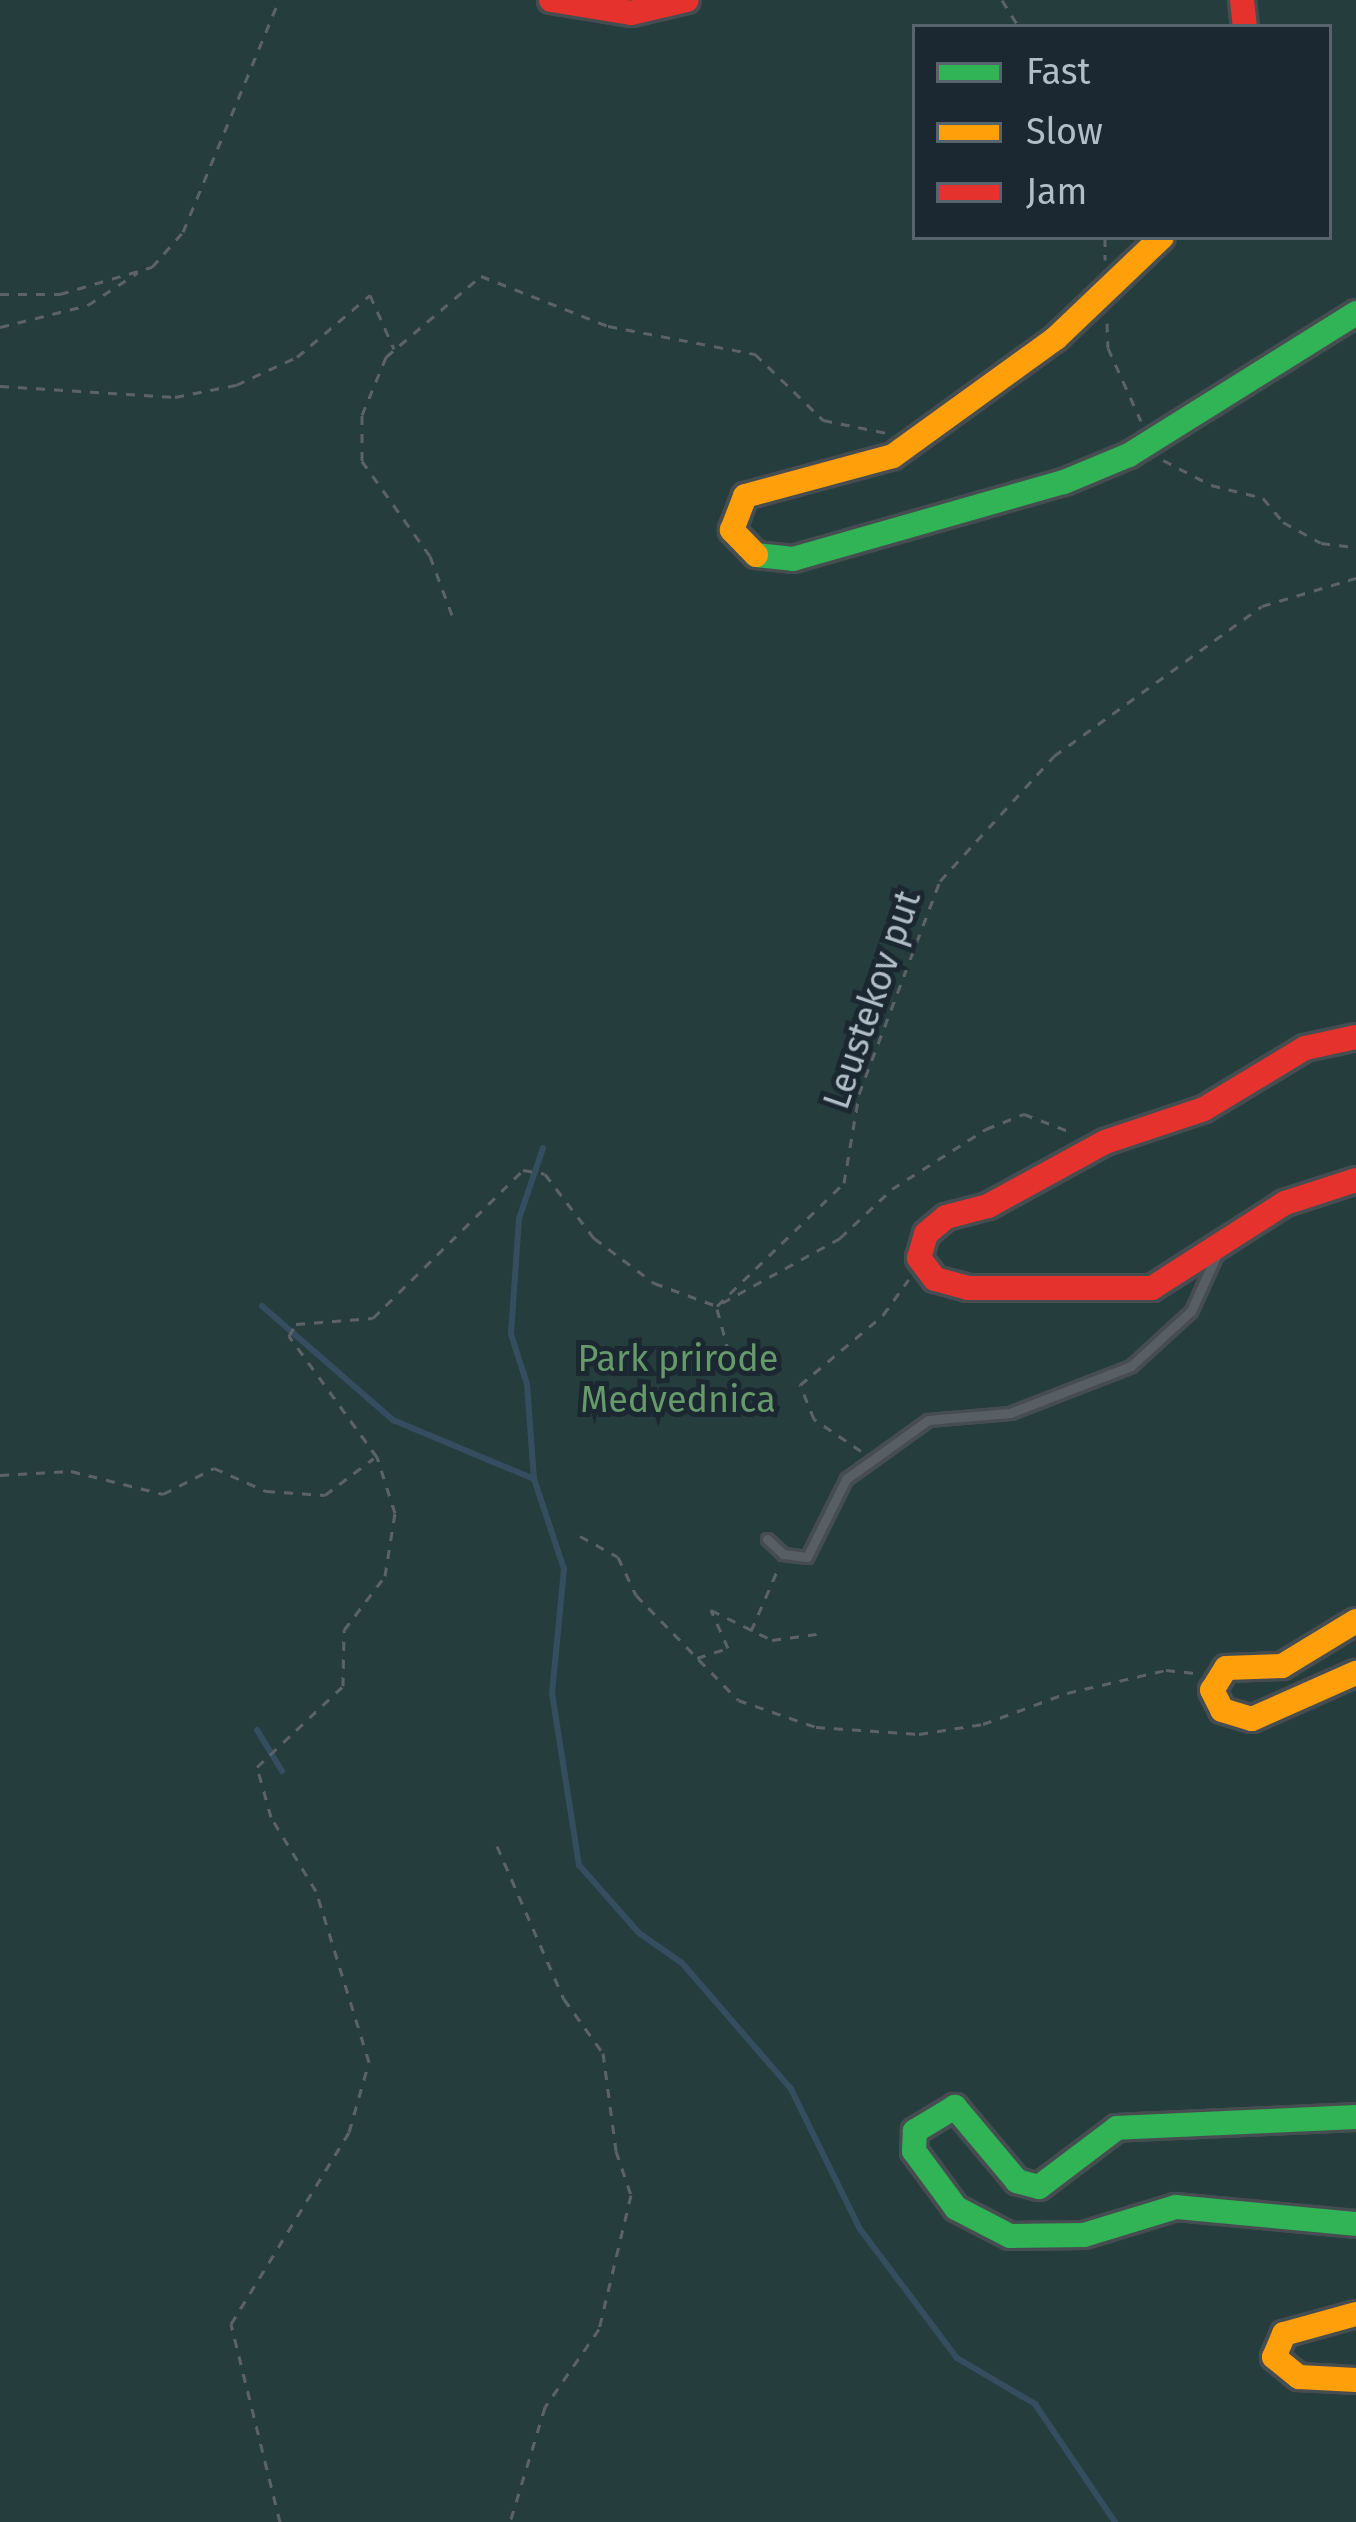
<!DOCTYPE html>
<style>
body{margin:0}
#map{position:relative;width:1356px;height:2522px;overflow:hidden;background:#283136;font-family:"Fira Sans",sans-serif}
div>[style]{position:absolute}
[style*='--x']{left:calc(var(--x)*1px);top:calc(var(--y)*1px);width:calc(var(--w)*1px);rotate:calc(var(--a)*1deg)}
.green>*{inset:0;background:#253d3c}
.stream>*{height:6px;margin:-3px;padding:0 3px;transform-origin:3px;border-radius:3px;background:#344e60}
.path>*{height:3px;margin-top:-1.5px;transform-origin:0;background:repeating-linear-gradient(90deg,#5c6368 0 9px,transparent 0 18px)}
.roads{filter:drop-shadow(3px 0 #464d51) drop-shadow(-3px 0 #464d51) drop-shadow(0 3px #464d51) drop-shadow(0 -3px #464d51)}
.lane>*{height:9px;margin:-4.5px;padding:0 4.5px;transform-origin:4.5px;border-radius:4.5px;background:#585f64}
.fast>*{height:24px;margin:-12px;padding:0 12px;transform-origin:12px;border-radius:12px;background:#30b455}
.slow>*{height:24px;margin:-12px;padding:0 12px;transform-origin:12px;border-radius:12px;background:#ff9f0a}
.jam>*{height:24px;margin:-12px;padding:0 12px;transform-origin:12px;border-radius:12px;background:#e5322d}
span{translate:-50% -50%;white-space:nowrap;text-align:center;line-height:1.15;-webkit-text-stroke:10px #1b2831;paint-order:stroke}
.street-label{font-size:36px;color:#b1bec8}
.park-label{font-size:36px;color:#679a6a}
.legend{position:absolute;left:912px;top:24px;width:420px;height:216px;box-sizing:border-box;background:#1b2831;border:3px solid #57646d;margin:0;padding:15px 21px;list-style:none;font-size:36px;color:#b1bec8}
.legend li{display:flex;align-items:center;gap:24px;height:60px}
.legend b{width:60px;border:3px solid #57646d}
</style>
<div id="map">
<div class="green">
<i style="clip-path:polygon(evenodd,0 0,1356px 0,1356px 2522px,0 2522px,0 0,915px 27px,1329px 27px,1329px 237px,915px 237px,915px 27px)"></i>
</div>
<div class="stream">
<i style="--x:543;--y:1148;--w:75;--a:108.7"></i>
<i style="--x:519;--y:1219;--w:115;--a:94"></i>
<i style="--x:511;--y:1334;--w:52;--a:72.3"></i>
<i style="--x:527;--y:1384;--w:95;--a:85.8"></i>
<i style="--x:534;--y:1479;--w:95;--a:71.6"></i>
<i style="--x:564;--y:1569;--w:125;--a:95.5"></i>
<i style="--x:552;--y:1693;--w:174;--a:81.1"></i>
<i style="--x:579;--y:1865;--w:91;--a:48.6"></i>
<i style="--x:639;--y:1933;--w:52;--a:34.9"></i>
<i style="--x:682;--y:1963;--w:167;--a:49.1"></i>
<i style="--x:791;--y:2089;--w:156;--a:63.8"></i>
<i style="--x:860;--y:2229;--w:161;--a:53.1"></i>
<i style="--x:957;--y:2358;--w:91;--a:30.5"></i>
<i style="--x:1035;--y:2404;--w:143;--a:55.9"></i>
<i style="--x:262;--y:1306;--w:174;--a:41"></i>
<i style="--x:393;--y:1420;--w:153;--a:22.7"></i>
<i style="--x:257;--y:1730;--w:48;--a:58.6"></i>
</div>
<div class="path">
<i style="--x:1002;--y:0;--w:32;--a:58"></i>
<i style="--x:1105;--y:237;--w:23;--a:90"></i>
<i style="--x:0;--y:294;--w:60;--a:0"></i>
<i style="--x:60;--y:294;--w:96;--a:-16.4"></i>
<i style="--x:152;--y:267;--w:47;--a:-48.5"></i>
<i style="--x:183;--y:232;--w:251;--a:-67.5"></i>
<i style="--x:1107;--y:323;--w:25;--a:88"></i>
<i style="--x:1108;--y:348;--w:80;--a:65.7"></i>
<i style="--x:0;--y:327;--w:91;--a:-14"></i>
<i style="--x:88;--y:305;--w:59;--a:-33.1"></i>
<i style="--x:0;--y:386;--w:175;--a:3.6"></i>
<i style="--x:175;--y:397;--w:62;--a:-11.1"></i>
<i style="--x:236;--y:385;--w:67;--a:-24.7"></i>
<i style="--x:297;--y:357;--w:96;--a:-40.3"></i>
<i style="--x:370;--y:295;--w:59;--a:66"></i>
<i style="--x:1163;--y:460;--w:54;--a:27.5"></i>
<i style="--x:1211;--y:485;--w:54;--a:14"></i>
<i style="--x:1263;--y:498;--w:31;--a:50"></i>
<i style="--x:1283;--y:522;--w:43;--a:28.9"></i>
<i style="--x:1321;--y:543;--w:35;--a:7"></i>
<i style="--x:452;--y:615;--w:63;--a:-110.4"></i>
<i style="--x:430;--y:556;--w:117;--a:-125.6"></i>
<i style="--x:362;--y:461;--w:46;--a:-90"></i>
<i style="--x:362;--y:415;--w:63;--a:-67.5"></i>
<i style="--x:386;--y:357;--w:125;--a:-40.5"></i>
<i style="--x:481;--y:276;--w:136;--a:21.5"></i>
<i style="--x:608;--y:326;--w:150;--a:10.8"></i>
<i style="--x:755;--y:354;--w:95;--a:44.1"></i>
<i style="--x:823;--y:420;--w:65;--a:11.5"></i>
<i style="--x:722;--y:1303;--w:135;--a:-28.8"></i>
<i style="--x:840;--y:1238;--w:71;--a:-43.3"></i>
<i style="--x:892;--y:1189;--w:112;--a:-32.6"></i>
<i style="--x:986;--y:1129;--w:41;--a:-21.5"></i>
<i style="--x:1024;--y:1114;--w:50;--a:21"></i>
<i style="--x:717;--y:1309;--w:46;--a:74.7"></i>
<i style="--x:861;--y:1451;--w:57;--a:-145.8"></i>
<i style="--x:814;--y:1419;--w:37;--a:-112"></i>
<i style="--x:800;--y:1385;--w:109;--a:-40.1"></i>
<i style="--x:883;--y:1315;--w:44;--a:-54.2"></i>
<i style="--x:0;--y:1475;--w:71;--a:-3.2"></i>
<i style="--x:71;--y:1471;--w:95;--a:14"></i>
<i style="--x:163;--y:1494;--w:57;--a:-27"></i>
<i style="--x:214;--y:1468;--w:57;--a:23.9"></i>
<i style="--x:266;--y:1491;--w:59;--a:3.9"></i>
<i style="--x:325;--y:1495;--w:61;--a:-37.1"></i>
<i style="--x:580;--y:1536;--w:43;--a:28.9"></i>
<i style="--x:618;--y:1557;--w:42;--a:64.7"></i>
<i style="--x:636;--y:1595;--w:146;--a:45.8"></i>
<i style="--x:738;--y:1700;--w:83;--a:19.1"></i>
<i style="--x:816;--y:1727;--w:103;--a:3.9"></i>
<i style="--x:919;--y:1734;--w:65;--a:-8.9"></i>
<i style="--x:983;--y:1724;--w:90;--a:-20.3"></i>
<i style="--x:1067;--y:1693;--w:102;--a:-13.1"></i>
<i style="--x:1166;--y:1670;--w:29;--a:6"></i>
<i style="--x:751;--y:1631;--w:68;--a:-66.5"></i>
<i style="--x:697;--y:1658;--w:33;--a:-18"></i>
<i style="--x:728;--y:1648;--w:42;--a:-114.1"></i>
<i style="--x:711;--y:1610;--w:68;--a:26.2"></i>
<i style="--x:772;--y:1640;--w:45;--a:-7.6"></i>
<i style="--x:497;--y:1846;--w:167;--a:66.4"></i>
<i style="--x:564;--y:1999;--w:67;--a:54.2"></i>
<i style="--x:603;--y:2053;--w:99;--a:82.4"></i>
<i style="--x:616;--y:2151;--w:46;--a:71.2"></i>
<i style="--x:631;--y:2195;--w:138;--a:103.4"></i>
<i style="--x:599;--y:2329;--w:95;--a:124.7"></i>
<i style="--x:545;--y:2407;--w:120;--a:106.9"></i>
<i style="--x:280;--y:2522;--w:204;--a:-103.9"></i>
<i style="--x:231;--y:2324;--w:225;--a:-58.4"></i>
<i style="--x:349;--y:2132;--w:73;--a:-74.1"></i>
<i style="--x:369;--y:2062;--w:179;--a:-107.2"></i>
<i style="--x:316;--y:1891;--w:87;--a:-121.3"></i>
<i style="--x:271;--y:1817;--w:52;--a:-105.6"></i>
<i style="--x:257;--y:1767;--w:118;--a:-43.3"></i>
<i style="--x:343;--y:1686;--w:56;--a:-89"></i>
<i style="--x:344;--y:1630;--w:68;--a:-52.8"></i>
<i style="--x:385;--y:1576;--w:64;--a:-81"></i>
<i style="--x:395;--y:1513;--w:59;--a:-107.8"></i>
<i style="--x:377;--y:1457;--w:150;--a:-126"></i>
<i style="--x:289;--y:1336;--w:14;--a:-60"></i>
<i style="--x:296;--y:1324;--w:77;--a:-4.5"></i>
<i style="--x:373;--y:1318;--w:211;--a:-44.6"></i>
<i style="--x:523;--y:1170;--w:22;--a:10"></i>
<i style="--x:545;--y:1174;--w:81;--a:52.6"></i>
<i style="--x:594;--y:1238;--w:75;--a:36.9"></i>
<i style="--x:654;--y:1283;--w:67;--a:20.1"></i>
<i style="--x:717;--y:1306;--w:177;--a:-44.1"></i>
<i style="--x:844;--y:1183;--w:90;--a:-80.4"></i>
<i style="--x:859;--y:1094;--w:228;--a:-69.2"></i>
<i style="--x:940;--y:881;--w:169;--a:-47.6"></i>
<i style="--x:1054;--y:756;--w:256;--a:-35.8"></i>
<i style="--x:1262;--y:606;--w:98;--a:-16.6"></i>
</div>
<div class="roads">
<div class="lane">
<i style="--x:767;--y:1539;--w:22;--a:43"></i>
<i style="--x:783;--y:1554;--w:24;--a:7"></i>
<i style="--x:807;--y:1557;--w:87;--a:-63.4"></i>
<i style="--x:846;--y:1479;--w:101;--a:-35.7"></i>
<i style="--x:928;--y:1420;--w:82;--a:-4.9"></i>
<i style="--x:1010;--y:1413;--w:130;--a:-21.2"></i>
<i style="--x:1131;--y:1366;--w:81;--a:-42.5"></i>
<i style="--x:1191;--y:1311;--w:63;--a:-65.5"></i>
</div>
<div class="fast">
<i style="--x:756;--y:555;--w:37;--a:6"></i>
<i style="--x:793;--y:559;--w:282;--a:-15.9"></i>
<i style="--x:1064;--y:482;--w:70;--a:-22.6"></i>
<i style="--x:1129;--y:455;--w:268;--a:-32"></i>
<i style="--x:1356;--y:2117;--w:239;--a:177.4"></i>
<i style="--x:1117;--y:2128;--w:98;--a:142.9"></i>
<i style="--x:1039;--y:2187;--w:23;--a:-165"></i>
<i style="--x:1017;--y:2181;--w:97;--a:-130"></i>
<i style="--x:955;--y:2107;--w:47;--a:149"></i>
<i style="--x:915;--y:2131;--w:20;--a:93"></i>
<i style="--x:914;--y:2151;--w:71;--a:53.6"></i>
<i style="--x:956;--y:2208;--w:61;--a:27.4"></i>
<i style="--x:1010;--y:2236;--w:74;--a:-0.8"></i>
<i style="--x:1084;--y:2235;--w:96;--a:-16.9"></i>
<i style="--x:1176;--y:2207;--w:181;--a:5.4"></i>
</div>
<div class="slow">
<i style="--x:756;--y:555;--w:35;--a:-134"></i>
<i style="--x:732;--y:530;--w:36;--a:-69"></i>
<i style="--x:745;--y:496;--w:153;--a:-15.1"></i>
<i style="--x:893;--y:456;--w:201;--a:-35.9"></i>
<i style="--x:1056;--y:338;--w:146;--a:-43.6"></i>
<i style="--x:1356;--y:1621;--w:87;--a:148.7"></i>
<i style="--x:1282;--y:1666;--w:56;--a:178"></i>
<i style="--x:1226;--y:1668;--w:26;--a:122"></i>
<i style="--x:1212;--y:1690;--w:22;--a:63"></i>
<i style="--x:1222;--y:1710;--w:31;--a:17"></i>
<i style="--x:1252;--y:1719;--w:114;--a:-23.9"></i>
<i style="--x:1356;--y:2314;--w:75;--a:164.5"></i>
<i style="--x:1284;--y:2334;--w:25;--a:113"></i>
<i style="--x:1274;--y:2357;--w:32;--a:39"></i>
<i style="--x:1299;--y:2377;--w:57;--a:3"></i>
</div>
<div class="jam">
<i style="--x:551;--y:0;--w:81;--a:9.2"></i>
<i style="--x:631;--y:13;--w:57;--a:-13.1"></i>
<i style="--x:1242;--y:0;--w:27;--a:84"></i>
<i style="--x:1356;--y:1037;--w:52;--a:167.8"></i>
<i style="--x:1305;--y:1048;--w:118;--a:148.9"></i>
<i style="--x:1204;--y:1109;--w:104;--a:161.6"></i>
<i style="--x:1105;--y:1142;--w:133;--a:151.3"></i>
<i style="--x:988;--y:1206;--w:43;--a:165.3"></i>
<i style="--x:946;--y:1217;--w:26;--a:140"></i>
<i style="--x:926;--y:1234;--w:25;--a:106"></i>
<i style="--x:919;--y:1258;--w:26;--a:53"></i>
<i style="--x:935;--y:1279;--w:34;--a:15"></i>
<i style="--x:968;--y:1288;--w:184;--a:0"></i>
<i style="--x:1152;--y:1288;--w:158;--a:-32.6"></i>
<i style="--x:1285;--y:1203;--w:75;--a:-17.9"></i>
</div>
</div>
<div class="street-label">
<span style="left:873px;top:1000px;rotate:-71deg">Leustekov put</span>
</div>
<div class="park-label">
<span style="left:678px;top:1380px">Park prirode<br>Medvednica</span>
</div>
<ul class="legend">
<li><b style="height:15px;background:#30b455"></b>Fast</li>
<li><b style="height:15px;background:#ff9f0a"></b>Slow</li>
<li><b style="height:15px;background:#e5322d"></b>Jam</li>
</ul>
</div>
